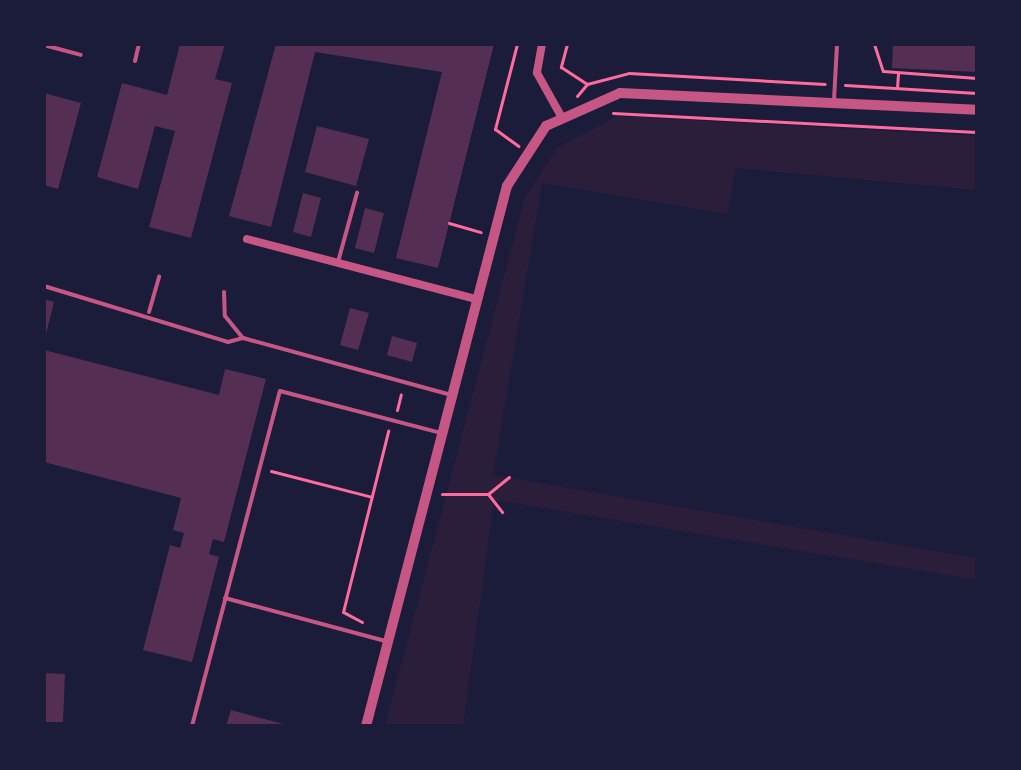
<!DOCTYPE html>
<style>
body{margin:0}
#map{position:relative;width:1021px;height:770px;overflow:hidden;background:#1b1b3a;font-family:"IBM Plex Serif",serif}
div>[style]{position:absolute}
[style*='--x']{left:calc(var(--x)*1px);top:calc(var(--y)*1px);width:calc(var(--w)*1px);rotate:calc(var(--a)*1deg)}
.green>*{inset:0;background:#2a1e3b}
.building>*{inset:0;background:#542f53}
.path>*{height:3px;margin:-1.5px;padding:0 1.5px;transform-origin:1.5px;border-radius:1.5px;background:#ff6b9d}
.service>*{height:4px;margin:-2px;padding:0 2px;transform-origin:2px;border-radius:2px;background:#c65784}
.minor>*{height:8px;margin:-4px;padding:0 4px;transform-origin:4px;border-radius:4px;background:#c65784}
.tertiary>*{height:10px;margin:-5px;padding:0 5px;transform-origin:5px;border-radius:5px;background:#c65784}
span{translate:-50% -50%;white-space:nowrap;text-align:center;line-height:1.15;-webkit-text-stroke:8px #1b1b3a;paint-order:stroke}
.frame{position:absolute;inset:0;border:46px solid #1b1b3a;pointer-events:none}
</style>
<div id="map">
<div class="green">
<i style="clip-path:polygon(617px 116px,977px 136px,977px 190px,736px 168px,727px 214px,542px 183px,493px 475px,977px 558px,977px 580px,494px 500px,463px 726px,385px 726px,525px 197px,557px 148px)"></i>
</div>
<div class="building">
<i style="clip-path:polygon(180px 44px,225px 44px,215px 79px,232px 83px,191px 238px,149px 227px,175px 131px,155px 126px,138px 189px,97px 177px,122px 83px,167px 95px)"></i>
<i style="clip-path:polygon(276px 44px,494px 44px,438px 268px,396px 258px,442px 72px,315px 52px,271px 227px,229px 216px)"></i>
<i style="clip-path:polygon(893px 44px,977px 44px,977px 72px,892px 68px)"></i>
<i style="clip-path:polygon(44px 93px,81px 103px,58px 189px,44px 185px)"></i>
<i style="clip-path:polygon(317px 126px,369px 139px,356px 186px,305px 172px)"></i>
<i style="clip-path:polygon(303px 193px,321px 198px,311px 237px,293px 232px)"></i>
<i style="clip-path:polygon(365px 208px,384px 213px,374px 253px,355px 248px)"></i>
<i style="clip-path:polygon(44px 299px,54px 302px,45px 338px,44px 338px)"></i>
<i style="clip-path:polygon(350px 308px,369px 313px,358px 350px,340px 345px)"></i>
<i style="clip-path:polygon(392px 336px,417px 343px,412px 362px,387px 355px)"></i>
<i style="clip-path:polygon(44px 350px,219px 395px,225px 369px,266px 379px,224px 542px,213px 539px,209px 554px,219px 557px,192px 662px,143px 650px,170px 545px,180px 548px,184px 533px,173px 530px,181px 498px,44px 462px)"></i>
<i style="clip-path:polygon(44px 673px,65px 674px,63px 722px,44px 722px)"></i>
<i style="clip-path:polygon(231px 710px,287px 725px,287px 726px,226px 726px)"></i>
</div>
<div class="path">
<i style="--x:517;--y:44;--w:88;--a:104.5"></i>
<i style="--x:495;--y:129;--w:29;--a:36"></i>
<i style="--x:567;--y:44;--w:24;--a:105"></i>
<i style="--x:561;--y:67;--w:31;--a:33"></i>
<i style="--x:874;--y:44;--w:28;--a:72"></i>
<i style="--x:883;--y:71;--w:94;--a:4.3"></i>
<i style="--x:845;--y:85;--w:132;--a:3.5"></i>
<i style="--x:897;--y:88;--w:14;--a:-86"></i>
<i style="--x:577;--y:96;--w:16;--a:-50"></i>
<i style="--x:587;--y:84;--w:43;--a:-14.7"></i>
<i style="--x:629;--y:73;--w:196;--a:3.2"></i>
<i style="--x:613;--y:113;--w:364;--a:3"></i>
<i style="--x:449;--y:223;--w:33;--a:16"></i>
<i style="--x:397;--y:410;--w:16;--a:-76"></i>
<i style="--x:271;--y:471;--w:104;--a:14.4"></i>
<i style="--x:442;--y:494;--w:46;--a:0"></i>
<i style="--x:488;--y:494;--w:27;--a:-39"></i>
<i style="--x:488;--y:494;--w:23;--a:52"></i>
<i style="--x:362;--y:622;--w:21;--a:-152"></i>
<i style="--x:343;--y:612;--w:187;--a:-76"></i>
</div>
<div class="service">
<i style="--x:44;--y:45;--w:38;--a:15"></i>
<i style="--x:135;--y:61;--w:17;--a:-77"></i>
<i style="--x:834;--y:100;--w:56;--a:-86.9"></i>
<i style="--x:338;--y:262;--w:72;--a:-74.6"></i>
<i style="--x:44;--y:286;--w:192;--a:16.9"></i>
<i style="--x:228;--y:342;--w:16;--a:-15"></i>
<i style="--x:224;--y:292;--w:24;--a:88"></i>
<i style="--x:225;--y:316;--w:28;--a:51"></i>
<i style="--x:243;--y:338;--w:216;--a:15.3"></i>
<i style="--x:149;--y:312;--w:37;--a:-74"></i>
<i style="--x:225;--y:598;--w:166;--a:15"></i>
<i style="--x:192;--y:726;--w:346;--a:-75.3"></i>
<i style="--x:280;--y:391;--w:166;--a:14.6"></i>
</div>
<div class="minor">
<i style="--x:542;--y:44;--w:29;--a:100"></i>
<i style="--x:537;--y:73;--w:49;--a:60.8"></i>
<i style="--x:247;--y:239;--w:237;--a:14.7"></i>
</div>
<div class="tertiary">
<i style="--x:366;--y:726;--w:558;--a:-75.37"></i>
<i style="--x:507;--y:186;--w:72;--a:-57"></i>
<i style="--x:546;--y:126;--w:81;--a:-24"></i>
<i style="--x:620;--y:93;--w:357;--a:2.7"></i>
</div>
<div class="frame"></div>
</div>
